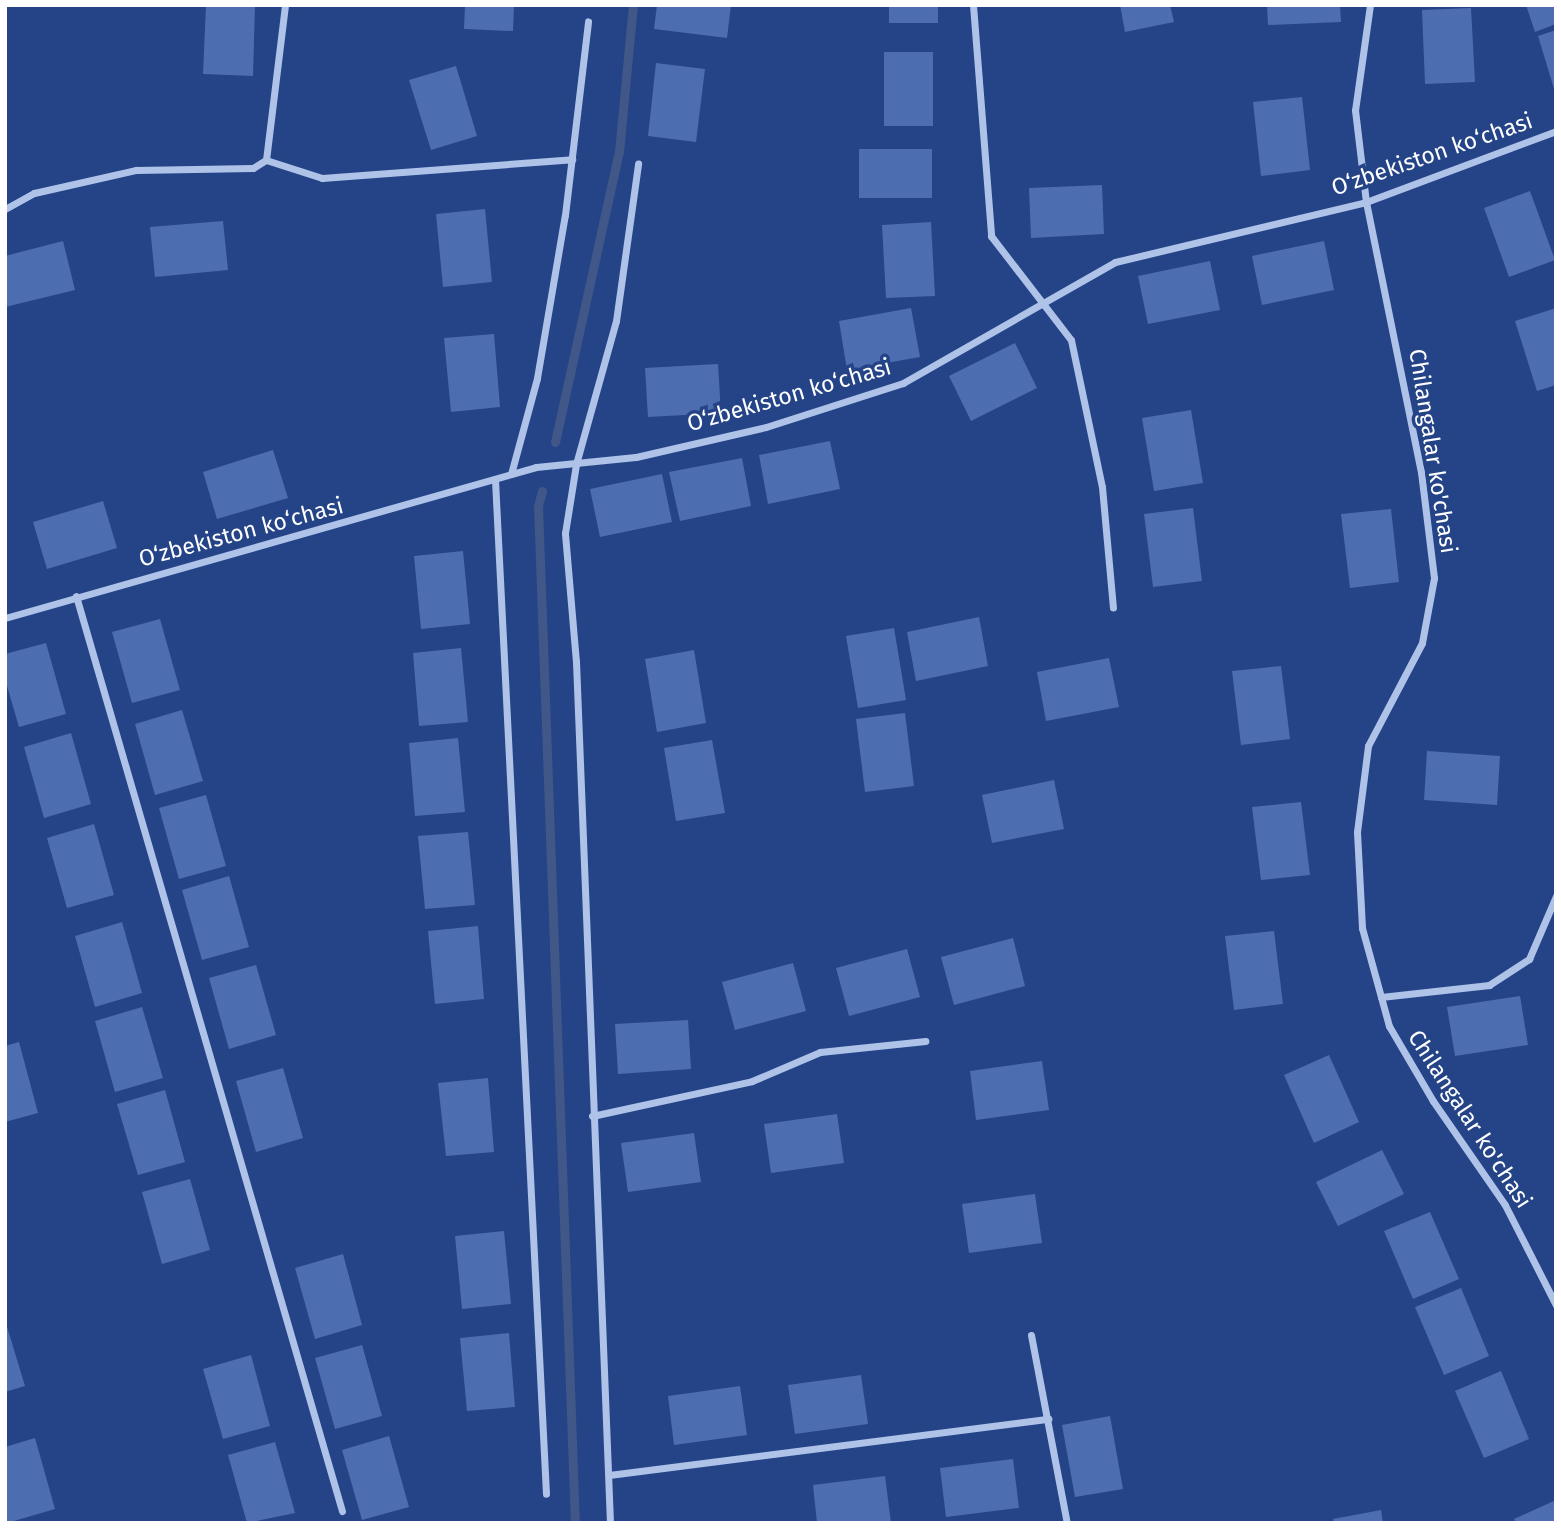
<!DOCTYPE html>
<meta charset="utf-8">
<style>
body{margin:0}
#map{position:relative;width:1561px;height:1528px;overflow:hidden;background:#244487;font-family:"Fira Sans",sans-serif}
div>[style]{position:absolute}
[style*='--x']{left:calc(var(--x)*1px);top:calc(var(--y)*1px);width:calc(var(--w)*1px);rotate:calc(var(--a)*1deg)}
.stream>*{height:9px;margin:-4.5px;padding:0 4.5px;transform-origin:4.5px;border-radius:4.5px;background:#405788}
.building>*{inset:0;background:#4c6daf}
.minor>*{height:7px;margin:-3.5px;padding:0 3.5px;transform-origin:3.5px;border-radius:3.5px;background:#afc3e9}
span{translate:-50% -50%;white-space:nowrap;text-align:center;line-height:1.15;-webkit-text-stroke:7px #244487;paint-order:stroke}
.street-label{font-size:23px;color:#fff}
.frame{position:absolute;inset:0;border:7px solid #fff;pointer-events:none}
</style>
<div id="map">
<div class="stream">
<i style="--x:555;--y:442;--w:297;--a:-77.6"></i>
<i style="--x:619;--y:152;--w:148;--a:-84.6"></i>
<i style="--x:542;--y:491;--w:16;--a:105"></i>
<i style="--x:538;--y:506;--w:1018;--a:87.92"></i>
</div>
<div class="building">
<i style="clip-path:polygon(206px 5px,255px 5px,253px 76px,203px 74px)"></i>
<i style="clip-path:polygon(465px 5px,514px 5px,513px 31px,464px 29px)"></i>
<i style="clip-path:polygon(657px 5px,731px 5px,727px 38px,654px 29px)"></i>
<i style="clip-path:polygon(889px 5px,938px 5px,938px 23px,889px 23px)"></i>
<i style="clip-path:polygon(1120px 5px,1170px 5px,1174px 22px,1125px 32px)"></i>
<i style="clip-path:polygon(1267px 5px,1340px 5px,1341px 22px,1268px 25px)"></i>
<i style="clip-path:polygon(1526px 5px,1556px 5px,1556px 24px,1535px 32px)"></i>
<i style="clip-path:polygon(1471px 8px,1475px 82px,1425px 84px,1422px 10px)"></i>
<i style="clip-path:polygon(1556px 30px,1556px 92px,1555px 92px,1538px 36px)"></i>
<i style="clip-path:polygon(884px 52px,933px 52px,933px 126px,884px 126px)"></i>
<i style="clip-path:polygon(656px 63px,705px 69px,696px 142px,648px 136px)"></i>
<i style="clip-path:polygon(456px 66px,477px 136px,431px 150px,409px 80px)"></i>
<i style="clip-path:polygon(1302px 97px,1310px 170px,1261px 176px,1253px 102px)"></i>
<i style="clip-path:polygon(859px 149px,932px 149px,932px 198px,859px 198px)"></i>
<i style="clip-path:polygon(1102px 185px,1104px 234px,1031px 238px,1029px 188px)"></i>
<i style="clip-path:polygon(1530px 191px,1555px 260px,1509px 277px,1484px 208px)"></i>
<i style="clip-path:polygon(485px 209px,492px 282px,443px 287px,436px 214px)"></i>
<i style="clip-path:polygon(223px 221px,228px 270px,155px 277px,150px 227px)"></i>
<i style="clip-path:polygon(931px 222px,935px 296px,886px 298px,882px 225px)"></i>
<i style="clip-path:polygon(63px 241px,75px 290px,5px 307px,5px 256px)"></i>
<i style="clip-path:polygon(1324px 241px,1334px 290px,1262px 305px,1252px 256px)"></i>
<i style="clip-path:polygon(1210px 261px,1220px 310px,1148px 324px,1138px 276px)"></i>
<i style="clip-path:polygon(911px 308px,920px 357px,847px 370px,839px 321px)"></i>
<i style="clip-path:polygon(1556px 308px,1556px 385px,1537px 391px,1515px 321px)"></i>
<i style="clip-path:polygon(494px 334px,500px 407px,451px 412px,444px 338px)"></i>
<i style="clip-path:polygon(1015px 343px,1037px 388px,971px 421px,949px 376px)"></i>
<i style="clip-path:polygon(718px 364px,721px 413px,648px 417px,645px 368px)"></i>
<i style="clip-path:polygon(1191px 410px,1203px 483px,1154px 491px,1142px 418px)"></i>
<i style="clip-path:polygon(830px 441px,840px 489px,768px 504px,759px 455px)"></i>
<i style="clip-path:polygon(273px 450px,288px 498px,217px 519px,203px 472px)"></i>
<i style="clip-path:polygon(742px 458px,751px 506px,680px 521px,669px 472px)"></i>
<i style="clip-path:polygon(662px 474px,672px 522px,600px 537px,590px 489px)"></i>
<i style="clip-path:polygon(103px 501px,117px 548px,47px 569px,33px 522px)"></i>
<i style="clip-path:polygon(1193px 508px,1202px 581px,1153px 587px,1144px 514px)"></i>
<i style="clip-path:polygon(1391px 509px,1399px 582px,1350px 588px,1341px 514px)"></i>
<i style="clip-path:polygon(463px 551px,470px 624px,421px 629px,414px 556px)"></i>
<i style="clip-path:polygon(979px 617px,988px 666px,916px 681px,907px 632px)"></i>
<i style="clip-path:polygon(160px 619px,180px 690px,132px 703px,112px 632px)"></i>
<i style="clip-path:polygon(894px 628px,906px 700px,858px 708px,846px 636px)"></i>
<i style="clip-path:polygon(46px 643px,66px 714px,19px 727px,5px 679px,5px 654px)"></i>
<i style="clip-path:polygon(461px 648px,468px 722px,419px 726px,413px 653px)"></i>
<i style="clip-path:polygon(694px 650px,706px 723px,657px 732px,645px 659px)"></i>
<i style="clip-path:polygon(1109px 658px,1119px 707px,1046px 721px,1037px 672px)"></i>
<i style="clip-path:polygon(1281px 666px,1290px 739px,1241px 745px,1232px 671px)"></i>
<i style="clip-path:polygon(182px 710px,203px 781px,155px 795px,135px 724px)"></i>
<i style="clip-path:polygon(905px 713px,914px 786px,865px 792px,856px 719px)"></i>
<i style="clip-path:polygon(71px 733px,91px 804px,44px 818px,24px 747px)"></i>
<i style="clip-path:polygon(458px 738px,465px 812px,415px 816px,409px 743px)"></i>
<i style="clip-path:polygon(712px 740px,725px 813px,676px 821px,664px 748px)"></i>
<i style="clip-path:polygon(1427px 751px,1500px 756px,1497px 805px,1424px 800px)"></i>
<i style="clip-path:polygon(1054px 780px,1064px 829px,992px 843px,982px 795px)"></i>
<i style="clip-path:polygon(206px 795px,226px 866px,179px 879px,159px 808px)"></i>
<i style="clip-path:polygon(1301px 802px,1310px 875px,1261px 880px,1252px 807px)"></i>
<i style="clip-path:polygon(94px 824px,114px 895px,67px 908px,47px 838px)"></i>
<i style="clip-path:polygon(468px 832px,475px 905px,425px 909px,418px 836px)"></i>
<i style="clip-path:polygon(229px 876px,249px 947px,202px 960px,182px 890px)"></i>
<i style="clip-path:polygon(122px 922px,142px 993px,95px 1007px,75px 936px)"></i>
<i style="clip-path:polygon(478px 926px,484px 999px,435px 1004px,428px 931px)"></i>
<i style="clip-path:polygon(1274px 931px,1283px 1004px,1234px 1010px,1225px 936px)"></i>
<i style="clip-path:polygon(1013px 938px,1025px 986px,954px 1005px,941px 957px)"></i>
<i style="clip-path:polygon(907px 949px,920px 997px,849px 1016px,836px 968px)"></i>
<i style="clip-path:polygon(793px 963px,806px 1011px,735px 1030px,722px 982px)"></i>
<i style="clip-path:polygon(256px 965px,276px 1035px,229px 1049px,209px 978px)"></i>
<i style="clip-path:polygon(1520px 996px,1528px 1045px,1455px 1056px,1447px 1007px)"></i>
<i style="clip-path:polygon(142px 1007px,163px 1078px,115px 1092px,95px 1021px)"></i>
<i style="clip-path:polygon(688px 1020px,691px 1069px,618px 1074px,615px 1024px)"></i>
<i style="clip-path:polygon(19px 1042px,38px 1113px,5px 1122px,5px 1046px)"></i>
<i style="clip-path:polygon(1329px 1055px,1359px 1122px,1314px 1143px,1284px 1075px)"></i>
<i style="clip-path:polygon(1042px 1061px,1049px 1110px,976px 1120px,970px 1071px)"></i>
<i style="clip-path:polygon(283px 1068px,303px 1138px,256px 1152px,236px 1081px)"></i>
<i style="clip-path:polygon(488px 1078px,494px 1152px,446px 1156px,438px 1083px)"></i>
<i style="clip-path:polygon(165px 1090px,185px 1162px,138px 1175px,117px 1104px)"></i>
<i style="clip-path:polygon(837px 1114px,844px 1163px,771px 1173px,764px 1124px)"></i>
<i style="clip-path:polygon(694px 1133px,701px 1182px,628px 1192px,621px 1143px)"></i>
<i style="clip-path:polygon(1382px 1150px,1404px 1194px,1338px 1226px,1316px 1182px)"></i>
<i style="clip-path:polygon(190px 1179px,210px 1250px,162px 1264px,142px 1192px)"></i>
<i style="clip-path:polygon(1035px 1194px,1042px 1243px,969px 1253px,962px 1204px)"></i>
<i style="clip-path:polygon(1430px 1212px,1459px 1279px,1413px 1299px,1384px 1231px)"></i>
<i style="clip-path:polygon(504px 1231px,511px 1304px,462px 1309px,455px 1236px)"></i>
<i style="clip-path:polygon(343px 1254px,362px 1325px,315px 1339px,295px 1268px)"></i>
<i style="clip-path:polygon(1461px 1288px,1489px 1356px,1444px 1375px,1415px 1307px)"></i>
<i style="clip-path:polygon(5px 1320px,25px 1386px,5px 1392px)"></i>
<i style="clip-path:polygon(509px 1333px,515px 1407px,467px 1411px,460px 1338px)"></i>
<i style="clip-path:polygon(362px 1345px,382px 1416px,335px 1429px,315px 1358px)"></i>
<i style="clip-path:polygon(251px 1355px,270px 1426px,223px 1439px,203px 1369px)"></i>
<i style="clip-path:polygon(1501px 1371px,1529px 1439px,1484px 1458px,1455px 1391px)"></i>
<i style="clip-path:polygon(861px 1375px,868px 1424px,795px 1434px,788px 1385px)"></i>
<i style="clip-path:polygon(740px 1386px,747px 1435px,674px 1445px,668px 1396px)"></i>
<i style="clip-path:polygon(1110px 1416px,1123px 1489px,1075px 1497px,1062px 1425px)"></i>
<i style="clip-path:polygon(389px 1436px,409px 1507px,362px 1520px,342px 1450px)"></i>
<i style="clip-path:polygon(35px 1438px,55px 1509px,7px 1523px,5px 1447px)"></i>
<i style="clip-path:polygon(275px 1442px,295px 1513px,247px 1523px,228px 1455px)"></i>
<i style="clip-path:polygon(1013px 1459px,1019px 1508px,946px 1517px,940px 1468px)"></i>
<i style="clip-path:polygon(885px 1476px,891px 1523px,817px 1523px,813px 1485px)"></i>
<i style="clip-path:polygon(1556px 1500px,1556px 1523px,1516px 1523px,1514px 1519px)"></i>
<i style="clip-path:polygon(1381px 1510px,1383px 1523px,1334px 1523px,1333px 1519px)"></i>
</div>
<div class="minor">
<i style="--x:973;--y:5;--w:232;--a:85.5"></i>
<i style="--x:991;--y:236;--w:131;--a:52.4"></i>
<i style="--x:1071;--y:340;--w:150;--a:78.1"></i>
<i style="--x:1102;--y:487;--w:121;--a:84.8"></i>
<i style="--x:1370;--y:5;--w:106;--a:98.1"></i>
<i style="--x:1355;--y:110;--w:93;--a:83.2"></i>
<i style="--x:1366;--y:202;--w:276;--a:78.5"></i>
<i style="--x:1421;--y:472;--w:107;--a:83"></i>
<i style="--x:1434;--y:578;--w:66;--a:100.5"></i>
<i style="--x:1422;--y:643;--w:116;--a:117.7"></i>
<i style="--x:1368;--y:746;--w:87;--a:97.3"></i>
<i style="--x:1357;--y:832;--w:96;--a:87"></i>
<i style="--x:1362;--y:928;--w:102;--a:74.6"></i>
<i style="--x:1389;--y:1026;--w:87;--a:59.6"></i>
<i style="--x:1433;--y:1101;--w:126;--a:55.3"></i>
<i style="--x:1505;--y:1205;--w:112;--a:63"></i>
<i style="--x:266;--y:160;--w:59;--a:17.8"></i>
<i style="--x:322;--y:178;--w:251;--a:-4.3"></i>
<i style="--x:5;--y:209;--w:33;--a:-29"></i>
<i style="--x:34;--y:193;--w:105;--a:-12.7"></i>
<i style="--x:136;--y:170;--w:117;--a:-1"></i>
<i style="--x:253;--y:168;--w:15;--a:-32"></i>
<i style="--x:266;--y:160;--w:156;--a:-83"></i>
<i style="--x:511;--y:474;--w:99;--a:-74.8"></i>
<i style="--x:537;--y:378;--w:165;--a:-80.3"></i>
<i style="--x:565;--y:215;--w:195;--a:-83.2"></i>
<i style="--x:495;--y:480;--w:1015;--a:87.12"></i>
<i style="--x:76;--y:596;--w:953;--a:73.79"></i>
<i style="--x:5;--y:618;--w:552;--a:-15.87"></i>
<i style="--x:536;--y:467;--w:100;--a:-5.7"></i>
<i style="--x:636;--y:457;--w:133;--a:-13"></i>
<i style="--x:766;--y:427;--w:144;--a:-17.8"></i>
<i style="--x:903;--y:383;--w:244;--a:-29.7"></i>
<i style="--x:1115;--y:262;--w:258;--a:-13.4"></i>
<i style="--x:1366;--y:202;--w:203;--a:-20.5"></i>
<i style="--x:1381;--y:997;--w:109;--a:-6.3"></i>
<i style="--x:1489;--y:985;--w:48;--a:-33"></i>
<i style="--x:1529;--y:959;--w:69;--a:-66.8"></i>
<i style="--x:592;--y:1116;--w:164;--a:-12.3"></i>
<i style="--x:752;--y:1081;--w:74;--a:-23.1"></i>
<i style="--x:820;--y:1052;--w:106;--a:-6"></i>
<i style="--x:1031;--y:1335;--w:191;--a:79.2"></i>
<i style="--x:609;--y:1475;--w:443;--a:-7.3"></i>
<i style="--x:610;--y:1523;--w:862;--a:-92.26"></i>
<i style="--x:576;--y:662;--w:129;--a:-94.9"></i>
<i style="--x:565;--y:533;--w:70;--a:-80.9"></i>
<i style="--x:576;--y:464;--w:148;--a:-74.4"></i>
<i style="--x:616;--y:321;--w:159;--a:-82"></i>
</div>
<div class="street-label">
<span style="left:1432px;top:154px;rotate:-19deg">O‘zbekiston ko‘chasi</span>
<span style="left:789px;top:395px;rotate:-16deg">O‘zbekiston ko‘chasi</span>
<span style="left:1433px;top:451px;rotate:81deg">Chilangalar ko'chasi</span>
<span style="left:241px;top:532px;rotate:-15deg">O‘zbekiston ko‘chasi</span>
<span style="left:1470px;top:1119px;rotate:57deg">Chilangalar ko'chasi</span>
</div>
<div class="frame"></div>
</div>
